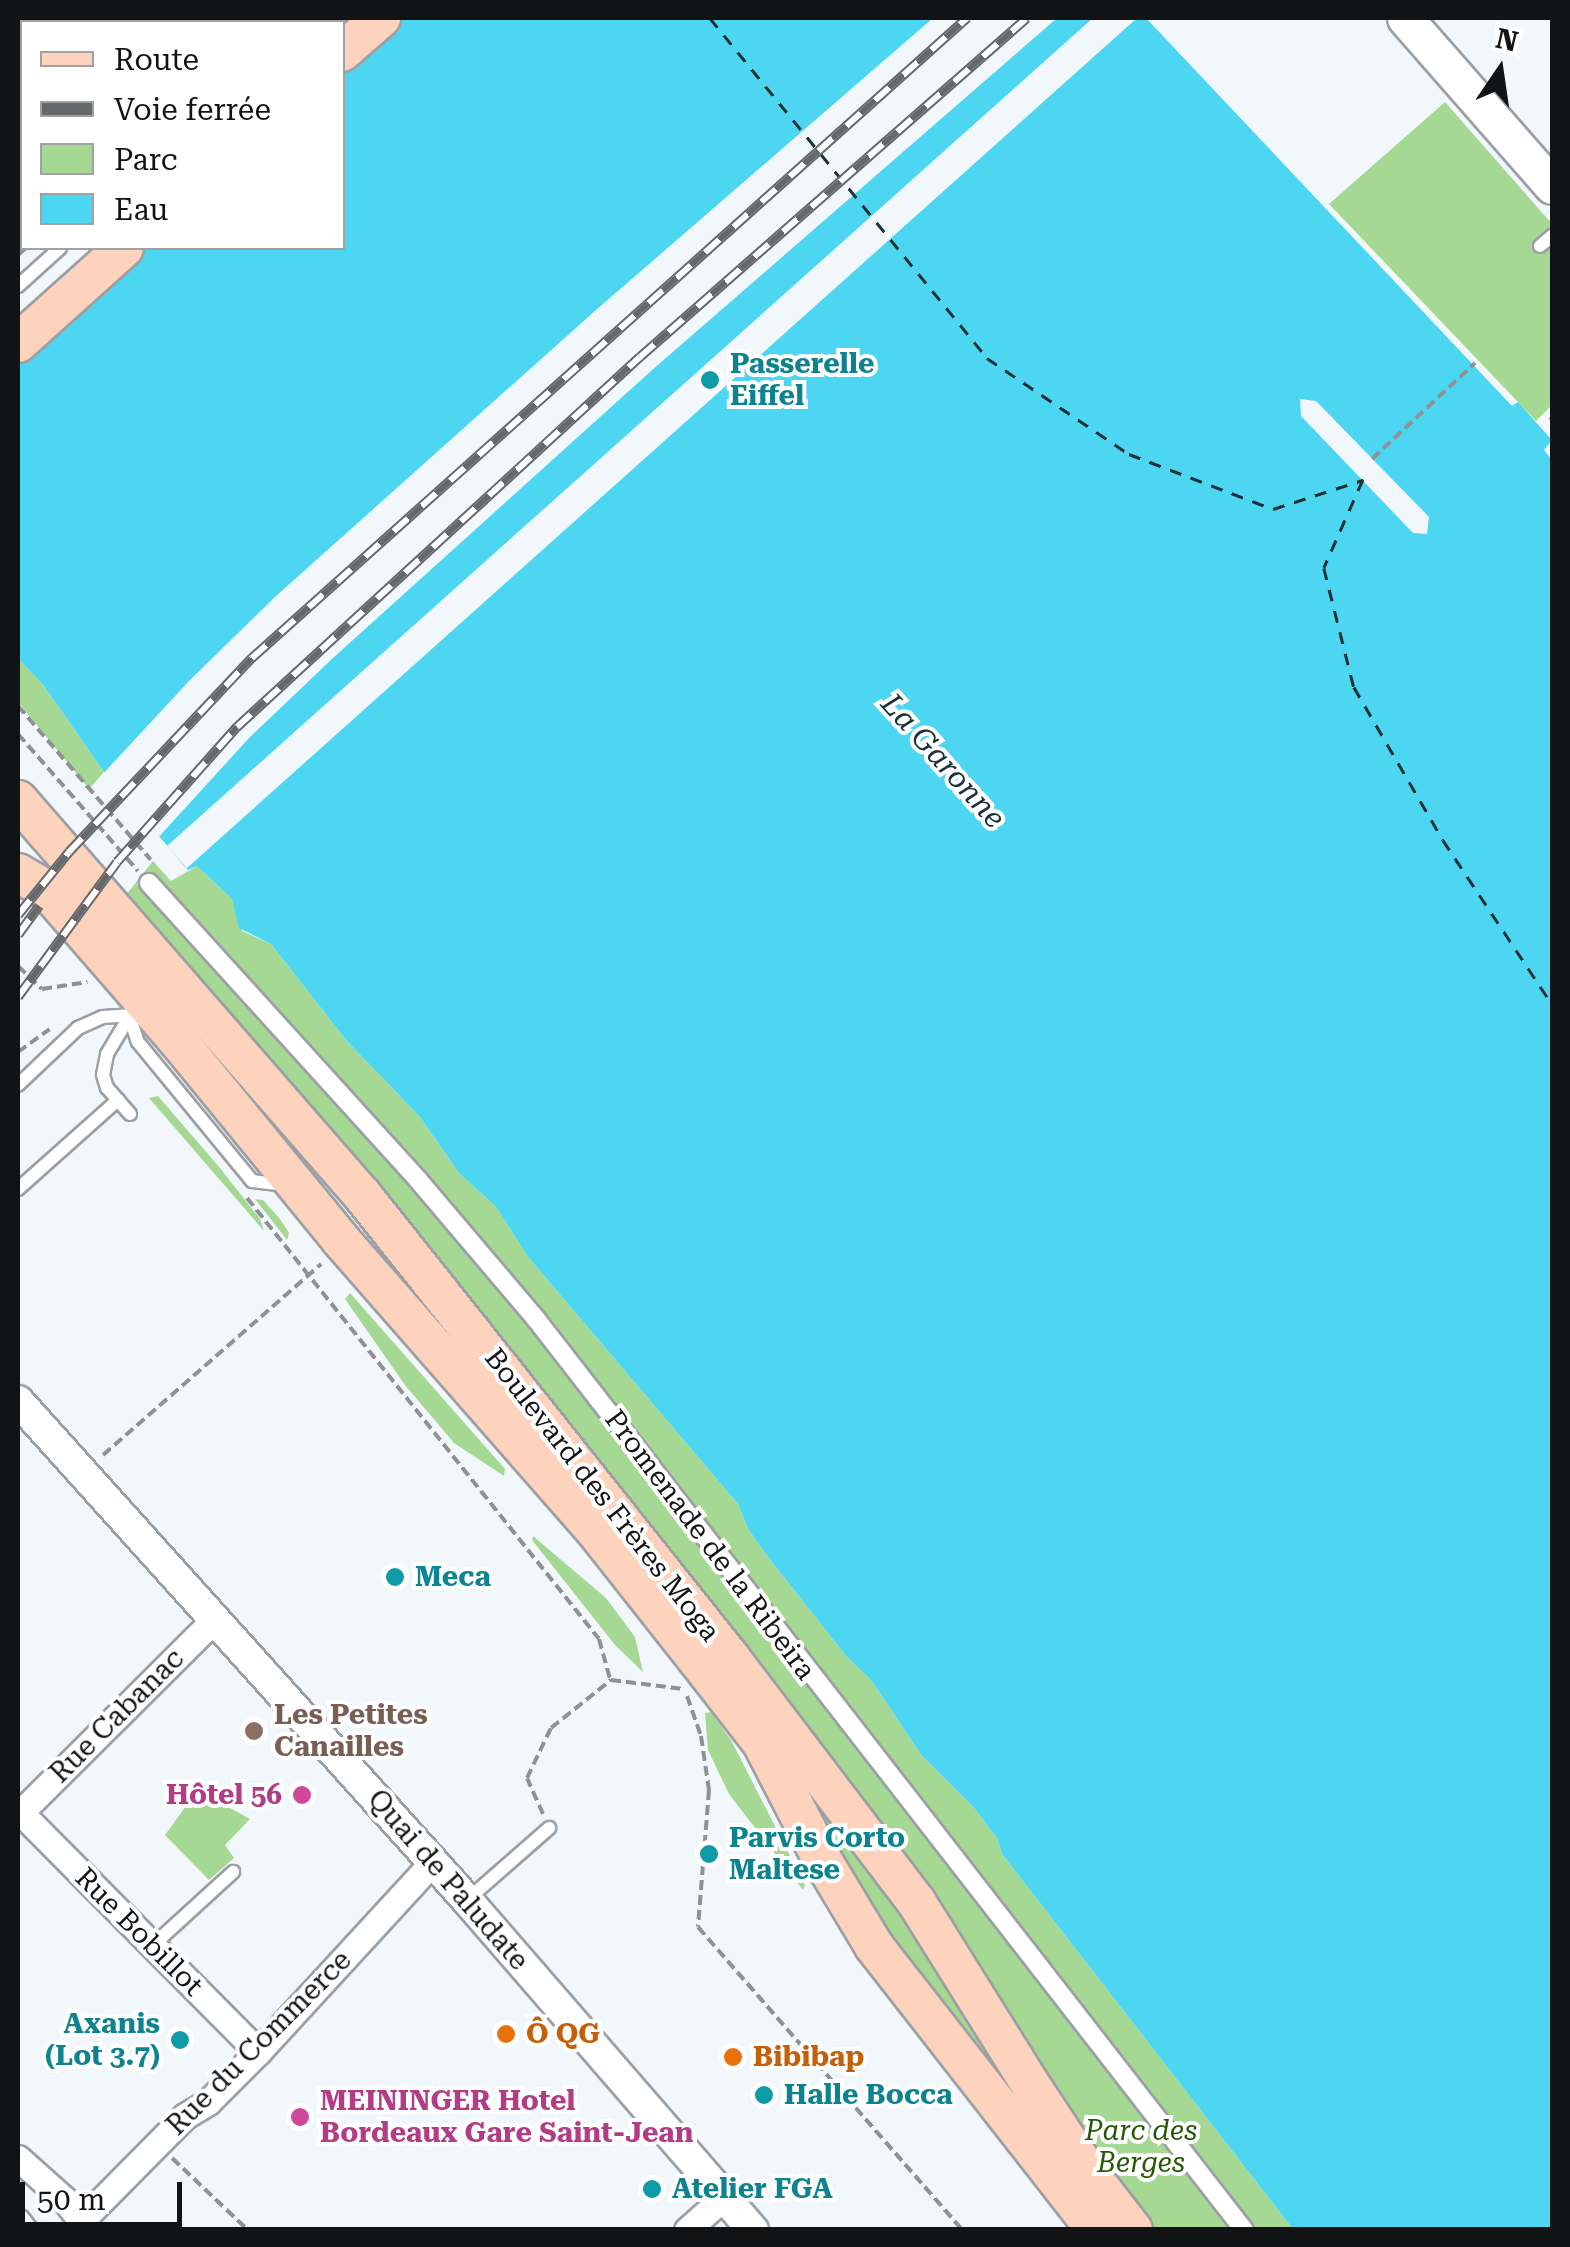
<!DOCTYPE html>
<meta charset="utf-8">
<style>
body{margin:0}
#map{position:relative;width:1570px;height:2247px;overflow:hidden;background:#f2f7fc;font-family:"Roboto Serif",serif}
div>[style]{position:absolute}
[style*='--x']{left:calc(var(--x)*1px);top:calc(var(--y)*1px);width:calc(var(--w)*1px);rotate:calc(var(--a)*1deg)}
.green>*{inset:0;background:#a5d892}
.water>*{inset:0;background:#4dd6f1}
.pier>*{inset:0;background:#f2f7fc}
.ferry>*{height:2.5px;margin-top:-1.25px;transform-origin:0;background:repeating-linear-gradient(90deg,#1a3137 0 12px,transparent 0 22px)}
.path>*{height:4px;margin-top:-2px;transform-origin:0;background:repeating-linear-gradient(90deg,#8e9296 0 10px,transparent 0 15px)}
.roads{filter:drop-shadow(2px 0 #9ca0a5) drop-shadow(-2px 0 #9ca0a5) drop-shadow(0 2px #9ca0a5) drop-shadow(0 -2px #9ca0a5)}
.service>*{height:12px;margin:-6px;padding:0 6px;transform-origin:6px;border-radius:6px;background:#fff}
.pedestrian>*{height:18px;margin:-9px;padding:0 9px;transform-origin:9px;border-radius:9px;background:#fff}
.minor>*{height:25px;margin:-12.5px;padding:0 12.5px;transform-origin:12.5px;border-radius:12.5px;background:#fff}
.tertiary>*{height:30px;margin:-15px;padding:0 15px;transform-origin:15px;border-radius:15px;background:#fff}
.secondary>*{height:35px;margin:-17.5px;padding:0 17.5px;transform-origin:17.5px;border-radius:17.5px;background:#fff}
.primary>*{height:38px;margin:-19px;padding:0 19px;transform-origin:19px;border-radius:19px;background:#fed3be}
.rail>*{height:10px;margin-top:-5px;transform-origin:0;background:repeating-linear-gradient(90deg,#fff 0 19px,#66696c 0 38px);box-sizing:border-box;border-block:2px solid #66696c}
.dots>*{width:28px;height:28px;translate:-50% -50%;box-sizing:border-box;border:5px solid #fff;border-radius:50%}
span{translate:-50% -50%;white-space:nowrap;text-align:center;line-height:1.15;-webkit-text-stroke:8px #fff;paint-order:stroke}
.culture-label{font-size:28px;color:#0d838f;font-weight:700}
.left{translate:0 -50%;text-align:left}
.right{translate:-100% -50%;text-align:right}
.street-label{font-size:28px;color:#111315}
.education-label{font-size:28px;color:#785e54;font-weight:700}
.hotel-label{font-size:28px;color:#b23c85;font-weight:700}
.food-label{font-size:28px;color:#c56008;font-weight:700}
.park-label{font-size:28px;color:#245804;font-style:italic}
.water-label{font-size:30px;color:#1a3137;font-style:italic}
.frame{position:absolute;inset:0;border:20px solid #111315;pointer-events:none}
.legend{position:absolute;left:20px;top:20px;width:325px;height:230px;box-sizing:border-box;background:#fff;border:2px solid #a0a1a1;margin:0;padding:12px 18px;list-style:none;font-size:30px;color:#111315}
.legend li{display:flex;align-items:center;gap:20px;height:50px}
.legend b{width:50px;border:2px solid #a0a1a1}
.north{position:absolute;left:1450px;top:20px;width:100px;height:100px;-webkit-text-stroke:8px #fff;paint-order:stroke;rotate:13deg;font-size:28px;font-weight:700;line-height:40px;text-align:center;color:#111315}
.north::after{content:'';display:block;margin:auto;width:35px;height:45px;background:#111315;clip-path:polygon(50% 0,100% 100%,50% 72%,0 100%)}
.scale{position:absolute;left:20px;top:2182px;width:162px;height:45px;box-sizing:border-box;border:5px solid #111315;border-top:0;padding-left:12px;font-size:30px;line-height:35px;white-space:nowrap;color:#111315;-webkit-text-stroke:8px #fff;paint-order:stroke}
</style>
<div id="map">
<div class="green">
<i style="clip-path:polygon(1445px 102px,1552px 224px,1552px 405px,1536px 421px,1329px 204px)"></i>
<i style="clip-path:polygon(18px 658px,44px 686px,104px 772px,89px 789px,18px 702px)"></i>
<i style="clip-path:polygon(153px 861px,171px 881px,197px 866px,232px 899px,242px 931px,271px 944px,346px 1040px,420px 1117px,459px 1173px,496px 1207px,529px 1258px,738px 1504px,748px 1529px,768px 1557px,847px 1657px,871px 1680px,922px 1756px,974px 1808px,997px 1838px,1002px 1854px,1293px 2229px,1143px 2229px,1000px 2017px,1007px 2012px,917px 1871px,889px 1832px,881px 1838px,860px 1809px,867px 1803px,838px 1763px,830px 1768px,796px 1724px,802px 1718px,725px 1619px,716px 1625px,684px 1583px,691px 1576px,668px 1547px,659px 1553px,625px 1510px,633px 1503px,610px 1475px,602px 1480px,577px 1448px,584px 1441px,554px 1403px,546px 1408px,512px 1365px,518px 1359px,497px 1330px,489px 1336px,456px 1295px,463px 1288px,439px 1259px,431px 1264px,398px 1224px,405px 1218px,393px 1203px,314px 1109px,307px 1114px,282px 1084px,288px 1078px,254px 1039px,247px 1045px,184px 976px,192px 969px,122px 900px)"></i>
<i style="clip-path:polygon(158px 1096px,220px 1168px,260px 1219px,264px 1231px,149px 1098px)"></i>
<i style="clip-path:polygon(255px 1199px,263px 1200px,280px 1219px,289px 1233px,287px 1240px)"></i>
<i style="clip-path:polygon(350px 1293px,505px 1469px,504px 1476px,454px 1443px,405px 1385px,345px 1299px)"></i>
<i style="clip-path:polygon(533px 1536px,606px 1598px,635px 1637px,643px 1672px,615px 1645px,532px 1540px)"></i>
<i style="clip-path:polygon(734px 1679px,851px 1831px,1053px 2143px,909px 1979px)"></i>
<i style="clip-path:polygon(711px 1712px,731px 1740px,805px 1885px,803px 1890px,729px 1794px,708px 1750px,705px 1713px)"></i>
<i style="clip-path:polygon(191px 1799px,205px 1806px,214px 1799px,250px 1819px,225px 1845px,234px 1858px,209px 1880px,165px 1835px)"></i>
</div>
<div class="water">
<i style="clip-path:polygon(evenodd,18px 18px,1146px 18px,1512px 406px,1518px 402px,1552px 440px,1544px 450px,1552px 460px,1552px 2229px,1293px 2229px,1002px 1854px,997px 1838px,974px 1808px,922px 1756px,871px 1680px,847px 1657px,768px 1557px,748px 1529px,738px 1504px,529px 1258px,496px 1207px,459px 1173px,420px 1117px,346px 1040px,271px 944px,239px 928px,232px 899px,197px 866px,188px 870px,104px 772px,44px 686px,18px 658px,18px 18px,22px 22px,342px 22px,342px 248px,22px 248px,22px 22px)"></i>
</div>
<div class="pier">
<i style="clip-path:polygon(933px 18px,1057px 18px,651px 371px,333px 658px,249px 738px,156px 840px,101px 776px,189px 681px,276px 596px,596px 310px)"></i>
<i style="clip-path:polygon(1093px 18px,1137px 18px,187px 868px,167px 846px)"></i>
<i style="clip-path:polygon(22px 240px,22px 248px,145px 248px,18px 362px,18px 244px)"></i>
<i style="clip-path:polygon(1300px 399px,1316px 401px,1429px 517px,1427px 534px,1413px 533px,1301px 416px)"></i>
</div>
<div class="ferry">
<i style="--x:710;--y:18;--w:439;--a:50.8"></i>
<i style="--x:987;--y:358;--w:171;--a:34.1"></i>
<i style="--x:1129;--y:454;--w:154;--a:20.9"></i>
<i style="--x:1273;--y:509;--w:95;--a:-17.9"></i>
<i style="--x:1363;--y:480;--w:96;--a:113.9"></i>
<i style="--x:1324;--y:568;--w:123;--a:75.9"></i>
<i style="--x:1354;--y:687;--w:177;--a:59.8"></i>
<i style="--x:1443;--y:840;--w:197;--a:56.4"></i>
</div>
<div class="path">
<i style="--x:277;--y:22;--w:7;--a:-34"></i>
<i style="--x:18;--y:255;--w:11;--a:-41"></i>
<i style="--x:1550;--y:417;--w:3;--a:45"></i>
<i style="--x:1372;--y:459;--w:141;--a:-43"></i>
<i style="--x:18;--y:706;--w:203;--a:49.2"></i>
<i style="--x:18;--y:734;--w:182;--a:48.8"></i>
<i style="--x:18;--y:966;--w:33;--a:44"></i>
<i style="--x:42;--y:989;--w:46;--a:-8.8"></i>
<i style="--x:18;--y:1052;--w:39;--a:-36"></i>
<i style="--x:247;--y:1198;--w:564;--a:51.4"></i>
<i style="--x:599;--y:1639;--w:41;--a:74.6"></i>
<i style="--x:103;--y:1455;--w:290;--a:-41.2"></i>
<i style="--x:687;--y:1696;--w:42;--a:70.7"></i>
<i style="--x:701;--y:1736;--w:55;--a:81.6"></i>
<i style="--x:709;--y:1790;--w:137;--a:94.6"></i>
<i style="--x:698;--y:1927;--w:402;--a:48.9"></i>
<i style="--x:543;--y:1814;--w:39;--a:-114"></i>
<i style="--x:527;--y:1778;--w:55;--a:-64.4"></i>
<i style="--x:551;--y:1728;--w:77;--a:-38.7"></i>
<i style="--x:611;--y:1680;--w:73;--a:7.1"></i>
<i style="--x:172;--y:2158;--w:105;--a:43.5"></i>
<i style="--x:50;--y:2230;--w:3;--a:0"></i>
</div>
<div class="roads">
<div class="service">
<i style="--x:311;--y:22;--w:7;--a:-34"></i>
<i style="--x:1540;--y:246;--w:16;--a:-40"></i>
<i style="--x:18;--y:286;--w:57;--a:-42.1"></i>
<i style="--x:18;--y:1085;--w:83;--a:-43.5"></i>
<i style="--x:78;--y:1028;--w:27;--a:-24"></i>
<i style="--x:103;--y:1017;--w:26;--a:-4"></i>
<i style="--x:129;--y:1015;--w:28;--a:72"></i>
<i style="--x:138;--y:1042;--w:180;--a:50.6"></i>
<i style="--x:252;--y:1181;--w:32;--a:7"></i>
<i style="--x:130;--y:1114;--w:35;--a:-131"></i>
<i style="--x:107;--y:1088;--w:14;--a:-107"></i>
<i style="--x:103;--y:1075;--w:21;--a:-79"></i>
<i style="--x:107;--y:1054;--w:47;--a:-59"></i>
<i style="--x:18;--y:1189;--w:134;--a:-41.7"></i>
<i style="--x:468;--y:1899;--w:108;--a:-41.2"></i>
<i style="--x:152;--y:1946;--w:110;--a:-42.4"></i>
</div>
<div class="pedestrian">
<i style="--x:149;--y:883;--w:402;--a:47.8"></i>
<i style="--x:419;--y:1181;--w:181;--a:49.7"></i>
<i style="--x:536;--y:1319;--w:1154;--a:52.15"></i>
</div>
<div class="minor">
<i style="--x:20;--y:1812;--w:338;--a:45.2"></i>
<i style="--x:18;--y:1815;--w:279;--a:-44.9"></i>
<i style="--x:18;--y:2158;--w:63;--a:41.8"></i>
<i style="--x:65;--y:2200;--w:38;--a:53"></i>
<i style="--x:82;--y:2220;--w:146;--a:-45.3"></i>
<i style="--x:185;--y:2116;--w:27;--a:-31"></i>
<i style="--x:208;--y:2102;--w:71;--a:-45"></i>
<i style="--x:258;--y:2052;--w:258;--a:-47.4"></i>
<i style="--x:18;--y:2222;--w:10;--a:53"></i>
<i style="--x:687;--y:2230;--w:50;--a:-41.7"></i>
</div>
<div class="tertiary">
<i style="--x:18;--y:1401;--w:671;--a:48.02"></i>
<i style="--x:467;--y:1900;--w:437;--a:49.1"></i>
</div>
<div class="secondary">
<i style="--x:1405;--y:18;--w:223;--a:48.8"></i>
</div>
<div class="primary">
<i style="--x:342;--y:52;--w:52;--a:-41.1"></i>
<i style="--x:18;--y:343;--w:142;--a:-41.9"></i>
<i style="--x:18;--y:800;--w:525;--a:48.94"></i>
<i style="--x:363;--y:1196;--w:588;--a:51.49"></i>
<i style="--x:729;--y:1656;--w:310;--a:52.7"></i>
<i style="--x:917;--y:1903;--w:213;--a:58"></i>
<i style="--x:1030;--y:2084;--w:107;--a:56.5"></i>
<i style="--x:1089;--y:2173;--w:72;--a:52.3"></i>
<i style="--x:18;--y:873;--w:34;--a:30"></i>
<i style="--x:47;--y:890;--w:201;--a:49"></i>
<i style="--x:179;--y:1042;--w:254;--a:50.7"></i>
<i style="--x:340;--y:1239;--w:386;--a:48.8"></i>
<i style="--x:594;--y:1529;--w:182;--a:51.7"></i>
<i style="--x:707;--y:1672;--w:90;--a:52.2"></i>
<i style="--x:762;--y:1743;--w:133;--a:62.7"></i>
<i style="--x:823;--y:1861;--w:99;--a:59"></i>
<i style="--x:874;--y:1946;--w:360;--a:52"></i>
</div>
</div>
<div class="rail">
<i style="--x:18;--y:915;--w:81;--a:-51"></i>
<i style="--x:69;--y:852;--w:267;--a:-46.7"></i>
<i style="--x:252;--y:658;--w:960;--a:-41.83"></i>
<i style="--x:18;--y:935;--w:36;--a:-54"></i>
<i style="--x:18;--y:997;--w:167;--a:-53.7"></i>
<i style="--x:117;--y:862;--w:181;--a:-48.4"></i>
<i style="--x:237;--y:727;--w:547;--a:-42.56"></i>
<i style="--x:640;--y:357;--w:514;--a:-41.22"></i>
</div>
<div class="dots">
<i style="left:710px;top:380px;background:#0f9aa8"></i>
<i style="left:395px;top:1577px;background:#0f9aa8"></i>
<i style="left:254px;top:1731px;background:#8d6e63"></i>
<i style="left:302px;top:1795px;background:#d1479c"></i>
<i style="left:709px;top:1854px;background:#0f9aa8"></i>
<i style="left:506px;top:2034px;background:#e8710a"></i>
<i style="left:180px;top:2040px;background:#0f9aa8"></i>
<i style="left:733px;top:2057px;background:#e8710a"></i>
<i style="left:764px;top:2095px;background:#0f9aa8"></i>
<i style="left:300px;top:2117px;background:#d1479c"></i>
<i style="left:652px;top:2189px;background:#0f9aa8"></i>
</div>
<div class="culture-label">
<span class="left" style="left:730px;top:380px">Passerelle<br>Eiffel</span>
<span class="left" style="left:415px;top:1577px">Meca</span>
<span class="left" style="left:729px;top:1854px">Parvis Corto<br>Maltese</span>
<span class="right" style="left:160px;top:2040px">Axanis<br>(Lot 3.7)</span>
<span class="left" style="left:784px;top:2095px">Halle Bocca</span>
<span class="left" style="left:672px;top:2189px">Atelier FGA</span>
</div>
<div class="street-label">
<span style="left:602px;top:1495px;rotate:52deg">Boulevard des Frères Moga</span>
<span style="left:710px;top:1545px;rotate:53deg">Promenade de la Ribeira</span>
<span style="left:117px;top:1716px;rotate:-45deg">Rue Cabanac</span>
<span style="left:448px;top:1880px;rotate:49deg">Quai de Paludate</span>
<span style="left:139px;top:1932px;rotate:45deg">Rue Bobillot</span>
<span style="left:259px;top:2043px;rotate:-45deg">Rue du Commerce</span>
</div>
<div class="education-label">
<span class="left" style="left:274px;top:1731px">Les Petites<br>Canailles</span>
</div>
<div class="hotel-label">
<span class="right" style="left:282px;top:1795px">Hôtel 56</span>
<span class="left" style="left:320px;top:2117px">MEININGER Hotel<br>Bordeaux Gare Saint-Jean</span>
</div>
<div class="food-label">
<span class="left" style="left:526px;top:2034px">Ô QG</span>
<span class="left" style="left:753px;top:2057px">Bibibap</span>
</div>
<div class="park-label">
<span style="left:1141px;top:2147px">Parc des<br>Berges</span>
</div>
<div class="water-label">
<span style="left:943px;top:761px;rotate:48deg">La Garonne</span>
</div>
<div class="frame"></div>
<ul class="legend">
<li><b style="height:12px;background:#fed3be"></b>Route</li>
<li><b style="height:12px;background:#66696c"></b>Voie ferrée</li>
<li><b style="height:28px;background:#a5d892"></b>Parc</li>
<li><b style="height:28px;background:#4dd6f1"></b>Eau</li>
</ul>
<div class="north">N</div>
<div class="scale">50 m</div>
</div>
